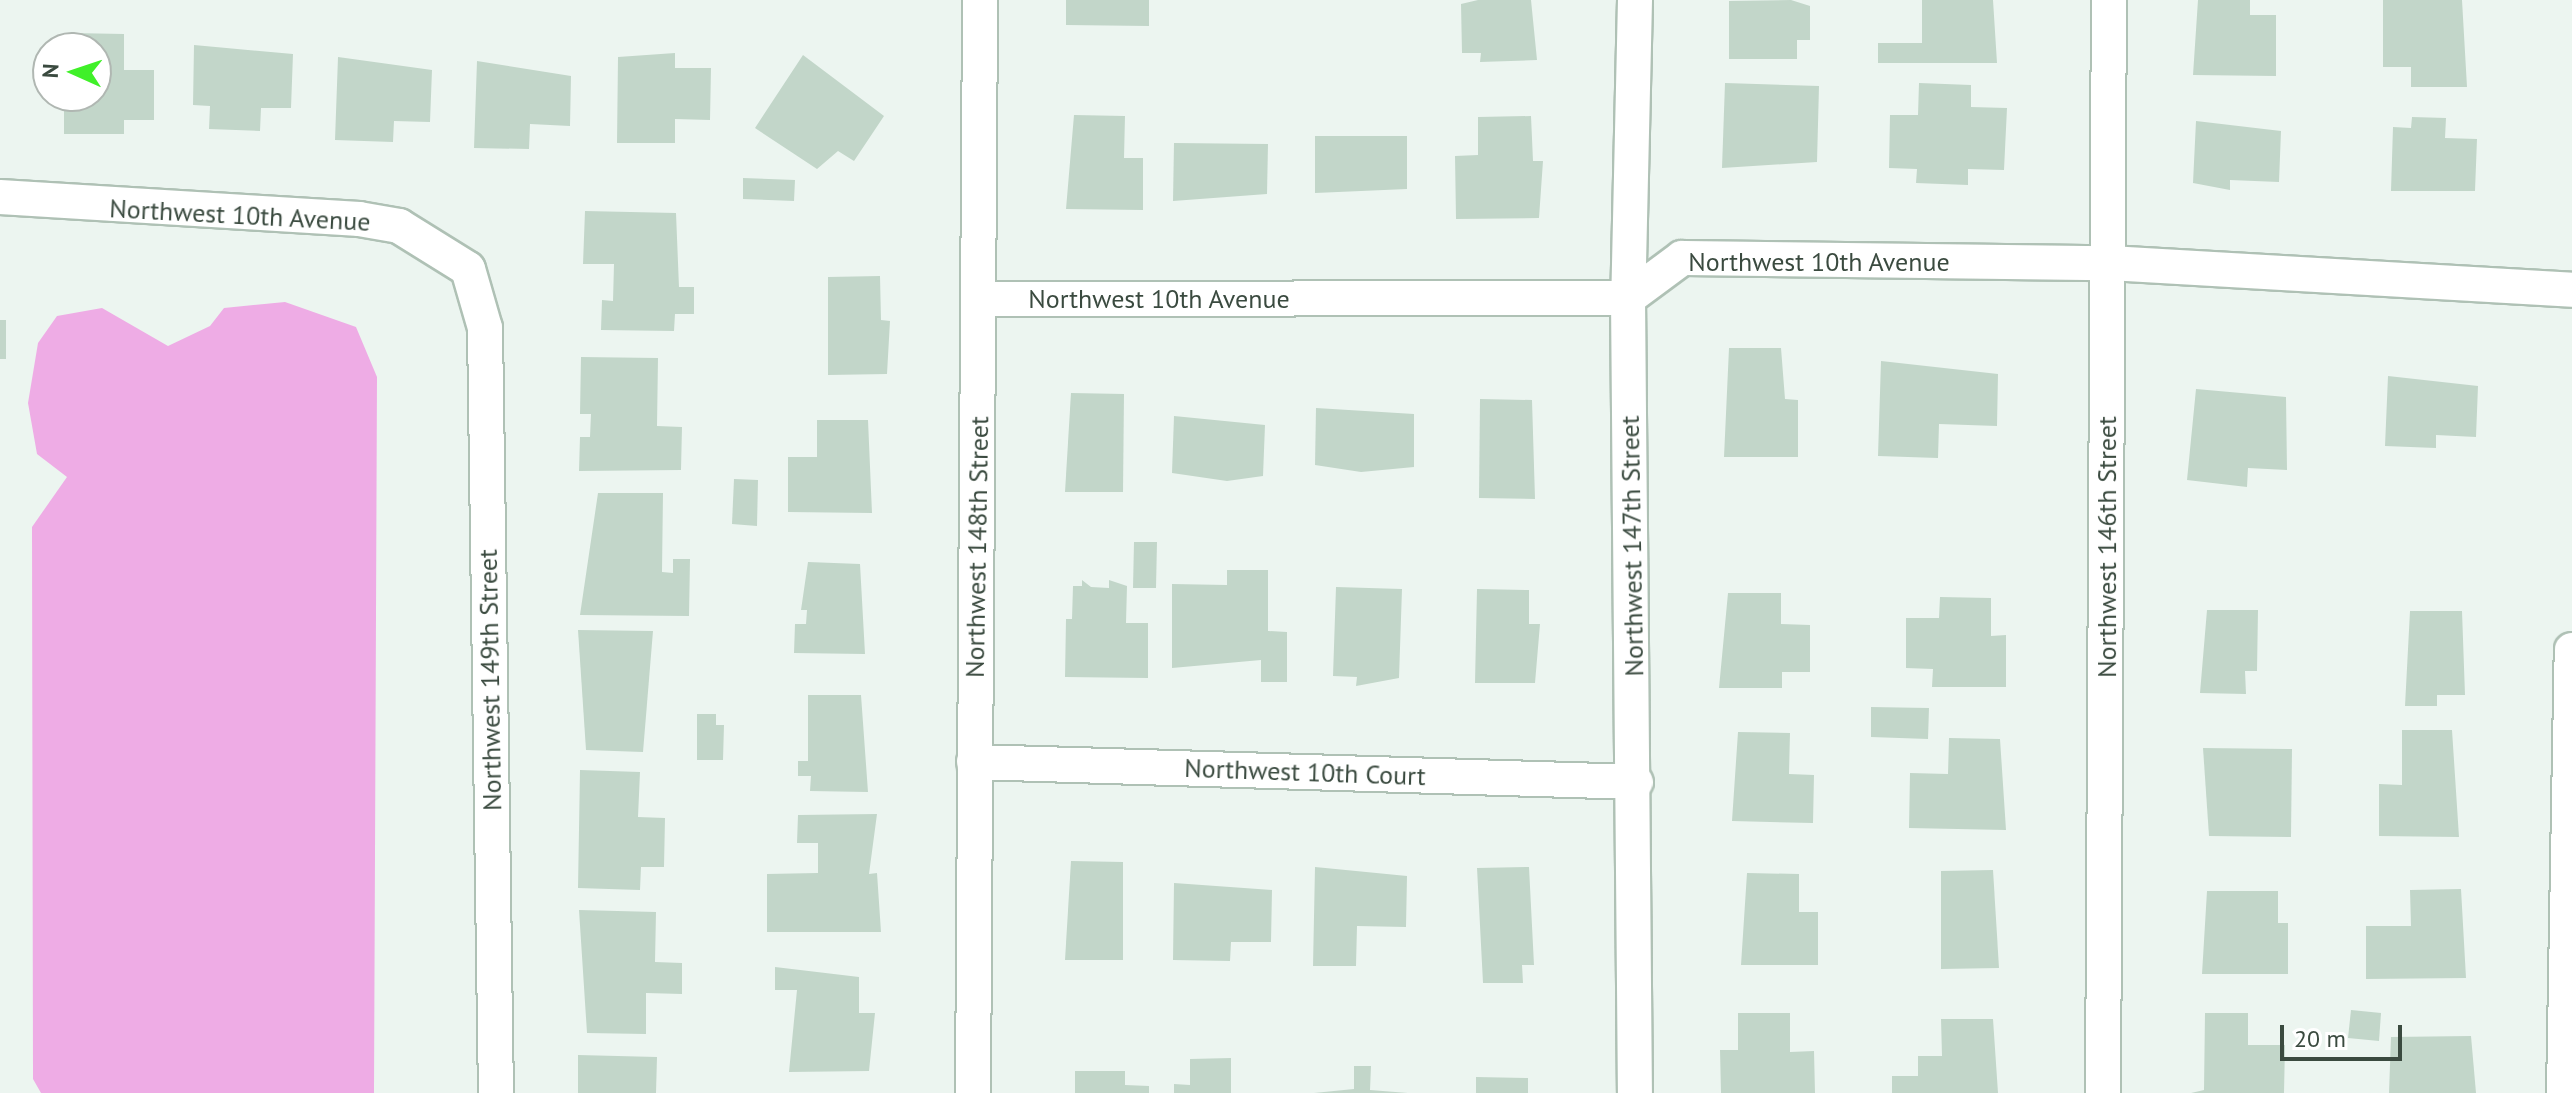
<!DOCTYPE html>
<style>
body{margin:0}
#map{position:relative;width:2572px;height:1093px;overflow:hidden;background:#ecf5f0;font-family:"PT Sans",sans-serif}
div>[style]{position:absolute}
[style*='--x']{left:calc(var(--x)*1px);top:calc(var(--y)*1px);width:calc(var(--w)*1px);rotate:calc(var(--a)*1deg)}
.water>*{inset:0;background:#eeace5}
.building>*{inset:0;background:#c2d6c9}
.roads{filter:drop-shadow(2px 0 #afc1b5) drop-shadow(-2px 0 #afc1b5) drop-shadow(0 2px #afc1b5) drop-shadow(0 -2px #afc1b5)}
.street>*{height:34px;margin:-17px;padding:0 17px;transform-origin:17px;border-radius:17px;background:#fff}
span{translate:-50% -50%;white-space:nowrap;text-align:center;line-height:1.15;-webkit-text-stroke:6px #fff;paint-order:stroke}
.street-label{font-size:26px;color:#3a4a3f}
.north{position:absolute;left:32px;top:32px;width:80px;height:80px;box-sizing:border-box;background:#fff;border:2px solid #b0b7b2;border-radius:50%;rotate:273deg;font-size:22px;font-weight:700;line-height:32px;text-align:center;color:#3a4a3f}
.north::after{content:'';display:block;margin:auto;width:28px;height:36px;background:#40f029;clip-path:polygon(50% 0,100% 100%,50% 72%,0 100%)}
.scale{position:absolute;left:2280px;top:1025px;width:122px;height:36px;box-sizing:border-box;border:4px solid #3a4a3f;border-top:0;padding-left:10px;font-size:24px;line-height:28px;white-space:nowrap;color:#3a4a3f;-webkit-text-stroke:6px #fff;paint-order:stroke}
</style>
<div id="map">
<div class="water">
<i style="clip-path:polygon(285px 302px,356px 327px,377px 377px,374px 1093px,41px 1093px,33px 1079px,32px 527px,67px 477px,37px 454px,28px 403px,38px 343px,57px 316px,102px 308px,168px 346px,210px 326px,224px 308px)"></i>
</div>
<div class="building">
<i style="clip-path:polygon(1066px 0,1149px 0,1149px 26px,1066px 25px)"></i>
<i style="clip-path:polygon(1478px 0,1531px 0,1537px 60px,1480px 62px,1481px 53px,1462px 53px,1461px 4px)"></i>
<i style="clip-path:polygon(1791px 0,1810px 6px,1810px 40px,1797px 40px,1797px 59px,1729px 59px,1729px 1px)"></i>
<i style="clip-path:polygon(1922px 0,1993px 0,1997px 63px,1878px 63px,1878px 43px,1922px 43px)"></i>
<i style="clip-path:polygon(2198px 0,2250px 0,2250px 15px,2276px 15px,2276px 76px,2193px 75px)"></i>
<i style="clip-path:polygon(2383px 0,2462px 0,2467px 87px,2411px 87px,2411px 67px,2383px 67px)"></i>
<i style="clip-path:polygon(71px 33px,124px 34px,124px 70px,154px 70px,154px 120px,124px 120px,124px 134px,64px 134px,64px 96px,96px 96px,96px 48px,71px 48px)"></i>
<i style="clip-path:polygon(194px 45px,293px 54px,291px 108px,261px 108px,260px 131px,209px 129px,210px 106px,193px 105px)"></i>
<i style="clip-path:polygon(675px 53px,675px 68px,711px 68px,710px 120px,675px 119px,675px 143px,617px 143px,618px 57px)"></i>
<i style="clip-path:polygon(803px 55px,884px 116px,854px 161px,838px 151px,817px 169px,755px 128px)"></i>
<i style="clip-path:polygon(338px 57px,432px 70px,430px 122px,394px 121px,393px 142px,335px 140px)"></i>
<i style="clip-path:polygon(477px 61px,571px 76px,570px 126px,530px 124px,529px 149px,474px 148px)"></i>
<i style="clip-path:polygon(1725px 83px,1819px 86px,1817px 162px,1722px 168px)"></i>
<i style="clip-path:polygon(1919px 83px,1971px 85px,1971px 107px,2007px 108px,2004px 170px,1968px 169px,1968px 185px,1916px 183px,1917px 169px,1889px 168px,1890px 115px,1918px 115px)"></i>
<i style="clip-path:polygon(1074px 115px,1125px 116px,1124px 158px,1143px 158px,1143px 210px,1066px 209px)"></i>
<i style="clip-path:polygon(1531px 116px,1533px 161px,1543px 161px,1539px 218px,1456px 219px,1455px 156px,1478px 155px,1478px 117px)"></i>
<i style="clip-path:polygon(2412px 117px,2446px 118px,2445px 138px,2477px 139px,2475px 191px,2391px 191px,2393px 127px,2411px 128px)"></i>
<i style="clip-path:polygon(2196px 121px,2281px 131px,2279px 182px,2230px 180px,2230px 190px,2193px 183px)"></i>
<i style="clip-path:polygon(1315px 136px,1407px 136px,1407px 189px,1315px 193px)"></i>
<i style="clip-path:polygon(1174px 143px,1268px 144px,1267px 194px,1173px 201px)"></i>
<i style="clip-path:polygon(743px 178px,795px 180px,794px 201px,743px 199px)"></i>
<i style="clip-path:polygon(585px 211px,676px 213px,679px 287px,694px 287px,694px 314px,675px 314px,674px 331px,601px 330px,602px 300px,613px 301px,614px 264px,583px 264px)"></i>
<i style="clip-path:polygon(880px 276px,881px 320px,890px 321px,887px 374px,828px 375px,828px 277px)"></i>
<i style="clip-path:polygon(0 320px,6px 320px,6px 359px,0 359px)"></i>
<i style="clip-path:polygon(1729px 348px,1781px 348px,1785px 399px,1798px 400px,1798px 457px,1724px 457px)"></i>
<i style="clip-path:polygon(581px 357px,658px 358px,657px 426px,682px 427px,681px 470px,579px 471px,580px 437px,590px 437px,591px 414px,580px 414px)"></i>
<i style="clip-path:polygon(1881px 361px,1998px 374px,1997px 426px,1939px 424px,1938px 458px,1878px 456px)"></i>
<i style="clip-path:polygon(2388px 376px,2478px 386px,2476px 437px,2436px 435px,2436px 448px,2385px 446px)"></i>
<i style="clip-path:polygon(2196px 389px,2286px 397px,2287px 470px,2248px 468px,2247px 487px,2187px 480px)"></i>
<i style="clip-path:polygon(1071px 393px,1124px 394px,1123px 492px,1065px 492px)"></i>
<i style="clip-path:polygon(1480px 399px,1532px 400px,1535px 499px,1479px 498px)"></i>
<i style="clip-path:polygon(1316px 408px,1414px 414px,1414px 467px,1361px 472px,1315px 465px)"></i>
<i style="clip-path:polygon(1174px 416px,1265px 425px,1263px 476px,1227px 481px,1172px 473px)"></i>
<i style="clip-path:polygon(817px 420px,868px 420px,872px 513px,788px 512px,788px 457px,817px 457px)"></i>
<i style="clip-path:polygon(734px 479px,758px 480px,757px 526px,732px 524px)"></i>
<i style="clip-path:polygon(598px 493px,663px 493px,662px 572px,673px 573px,673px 559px,690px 559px,689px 616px,580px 615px)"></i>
<i style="clip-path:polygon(1134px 542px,1157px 542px,1156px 588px,1133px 588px)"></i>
<i style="clip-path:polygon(808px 562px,860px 564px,865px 654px,794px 653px,795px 624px,806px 624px,807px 610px,801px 610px)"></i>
<i style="clip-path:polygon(1227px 570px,1268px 570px,1268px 631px,1287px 632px,1287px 682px,1261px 682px,1261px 660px,1172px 668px,1172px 584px,1227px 585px)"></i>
<i style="clip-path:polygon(1082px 580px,1091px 587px,1109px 588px,1109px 580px,1127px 586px,1126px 623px,1148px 623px,1148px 678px,1065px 677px,1066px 619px,1072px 619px,1073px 586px,1082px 586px)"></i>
<i style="clip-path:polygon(1336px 587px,1402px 589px,1399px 678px,1356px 686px,1357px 677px,1333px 676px)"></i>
<i style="clip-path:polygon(1477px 589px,1529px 590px,1529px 624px,1540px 624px,1535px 683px,1475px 683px)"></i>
<i style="clip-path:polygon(1728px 593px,1781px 593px,1781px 624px,1810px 625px,1810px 672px,1782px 672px,1782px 688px,1719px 688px)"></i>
<i style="clip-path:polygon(1940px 597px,1991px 598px,1991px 636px,2006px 635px,2006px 687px,1932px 687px,1933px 669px,1906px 668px,1906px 618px,1939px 618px)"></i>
<i style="clip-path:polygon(2207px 610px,2258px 610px,2257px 671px,2245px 671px,2246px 694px,2200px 693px)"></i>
<i style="clip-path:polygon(2410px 611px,2462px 611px,2465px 695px,2437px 695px,2437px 706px,2405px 706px)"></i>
<i style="clip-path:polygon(578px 630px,653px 631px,643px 752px,586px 750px)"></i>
<i style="clip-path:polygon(808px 695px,861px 695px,868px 792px,810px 791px,811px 776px,798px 776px,798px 761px,808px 761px)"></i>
<i style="clip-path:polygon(1871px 707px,1929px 708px,1928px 739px,1871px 737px)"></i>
<i style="clip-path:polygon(697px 714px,716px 714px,716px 725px,724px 725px,723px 760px,697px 760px)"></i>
<i style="clip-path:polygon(2402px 730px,2452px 730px,2459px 837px,2379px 836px,2379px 784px,2402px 785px)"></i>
<i style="clip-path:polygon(1738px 732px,1790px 733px,1789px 774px,1814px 775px,1813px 823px,1732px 821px)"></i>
<i style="clip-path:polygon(1949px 738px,2000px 739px,2006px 830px,1909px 828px,1910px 773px,1948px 774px)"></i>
<i style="clip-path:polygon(2203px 748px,2292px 749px,2291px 837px,2209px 836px)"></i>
<i style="clip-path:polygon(580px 770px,640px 772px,638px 817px,665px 818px,664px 867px,641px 867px,640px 890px,578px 888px)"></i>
<i style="clip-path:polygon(877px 814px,869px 874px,877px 873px,881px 932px,767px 932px,767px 874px,818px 873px,818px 843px,797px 843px,798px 815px)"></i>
<i style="clip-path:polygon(1071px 861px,1123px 862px,1123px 960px,1065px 960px)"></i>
<i style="clip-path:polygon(1315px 867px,1407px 876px,1406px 927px,1357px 926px,1356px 966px,1313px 966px)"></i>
<i style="clip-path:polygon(1529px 867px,1534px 965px,1522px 965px,1523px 983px,1483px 983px,1477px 868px)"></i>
<i style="clip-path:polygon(1993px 870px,1999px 968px,1941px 969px,1941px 871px)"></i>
<i style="clip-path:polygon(1747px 873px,1799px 874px,1799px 912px,1818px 912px,1818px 965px,1741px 965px)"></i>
<i style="clip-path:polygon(1174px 883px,1272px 890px,1271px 942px,1231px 942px,1230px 961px,1173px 960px)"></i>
<i style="clip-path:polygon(2461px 889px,2466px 978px,2366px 979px,2366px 926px,2411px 926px,2410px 890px)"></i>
<i style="clip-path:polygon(2207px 891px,2278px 891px,2278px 923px,2288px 923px,2288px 974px,2202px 974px)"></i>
<i style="clip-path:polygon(579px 910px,656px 912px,655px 962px,682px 963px,682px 994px,646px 993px,646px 1034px,587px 1033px)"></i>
<i style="clip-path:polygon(775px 967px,859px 977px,859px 1013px,875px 1013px,869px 1071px,789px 1072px,797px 990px,775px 990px)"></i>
<i style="clip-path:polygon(2351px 1010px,2381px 1013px,2379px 1041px,2348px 1038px)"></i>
<i style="clip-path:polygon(1738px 1013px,1790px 1013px,1790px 1052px,1814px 1051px,1815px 1093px,1721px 1093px,1720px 1050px,1738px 1050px)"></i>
<i style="clip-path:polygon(2205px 1013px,2248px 1013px,2248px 1045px,2285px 1045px,2284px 1093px,2191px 1093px,2204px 1090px)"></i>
<i style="clip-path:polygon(1941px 1019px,1993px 1019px,1998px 1093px,1892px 1093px,1892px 1076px,1918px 1076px,1918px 1056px,1942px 1056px)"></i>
<i style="clip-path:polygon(2471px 1036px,2476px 1093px,2389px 1093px,2391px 1037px)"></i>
<i style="clip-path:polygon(578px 1055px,657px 1057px,656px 1093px,578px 1093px)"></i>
<i style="clip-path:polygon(1231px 1058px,1231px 1093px,1174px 1093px,1174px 1084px,1190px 1085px,1190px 1059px)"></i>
<i style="clip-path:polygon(1354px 1066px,1371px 1066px,1370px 1090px,1408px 1093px,1314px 1093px,1354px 1089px)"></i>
<i style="clip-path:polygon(1075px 1071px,1125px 1071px,1125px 1085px,1149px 1086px,1149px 1093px,1075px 1093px)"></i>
<i style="clip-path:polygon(1476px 1077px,1528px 1078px,1528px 1093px,1476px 1093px)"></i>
</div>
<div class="roads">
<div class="street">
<i style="--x:1635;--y:0;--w:298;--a:91.3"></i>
<i style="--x:1628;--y:298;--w:795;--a:89.5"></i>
<i style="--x:0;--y:197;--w:360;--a:3.5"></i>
<i style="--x:359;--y:219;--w:41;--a:9.9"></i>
<i style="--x:399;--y:226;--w:81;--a:31.9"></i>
<i style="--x:468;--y:269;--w:61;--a:73.9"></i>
<i style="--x:485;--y:328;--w:765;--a:89.18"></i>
<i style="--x:980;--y:299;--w:648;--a:-0.09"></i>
<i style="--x:1628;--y:298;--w:67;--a:-36.5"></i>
<i style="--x:1682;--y:258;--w:427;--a:0.7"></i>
<i style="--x:2109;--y:263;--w:464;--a:3.3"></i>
<i style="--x:974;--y:762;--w:662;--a:1.73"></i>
<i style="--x:973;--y:1093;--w:1093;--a:-89.63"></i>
<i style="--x:2103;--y:1093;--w:1093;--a:-89.69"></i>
<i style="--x:2564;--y:1093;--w:443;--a:-89"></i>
</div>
</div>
<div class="street-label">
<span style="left:240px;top:215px;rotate:3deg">Northwest 10th Avenue</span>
<span style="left:1819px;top:262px">Northwest 10th Avenue</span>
<span style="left:1159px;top:299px">Northwest 10th Avenue</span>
<span style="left:1632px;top:546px;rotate:-91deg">Northwest 147th Street</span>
<span style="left:977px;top:547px;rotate:-89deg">Northwest 148th Street</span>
<span style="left:2107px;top:547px;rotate:-90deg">Northwest 146th Street</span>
<span style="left:490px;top:680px;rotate:-91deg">Northwest 149th Street</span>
<span style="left:1305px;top:772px;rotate:2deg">Northwest 10th Court</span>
</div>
<div class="north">N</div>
<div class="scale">20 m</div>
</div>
